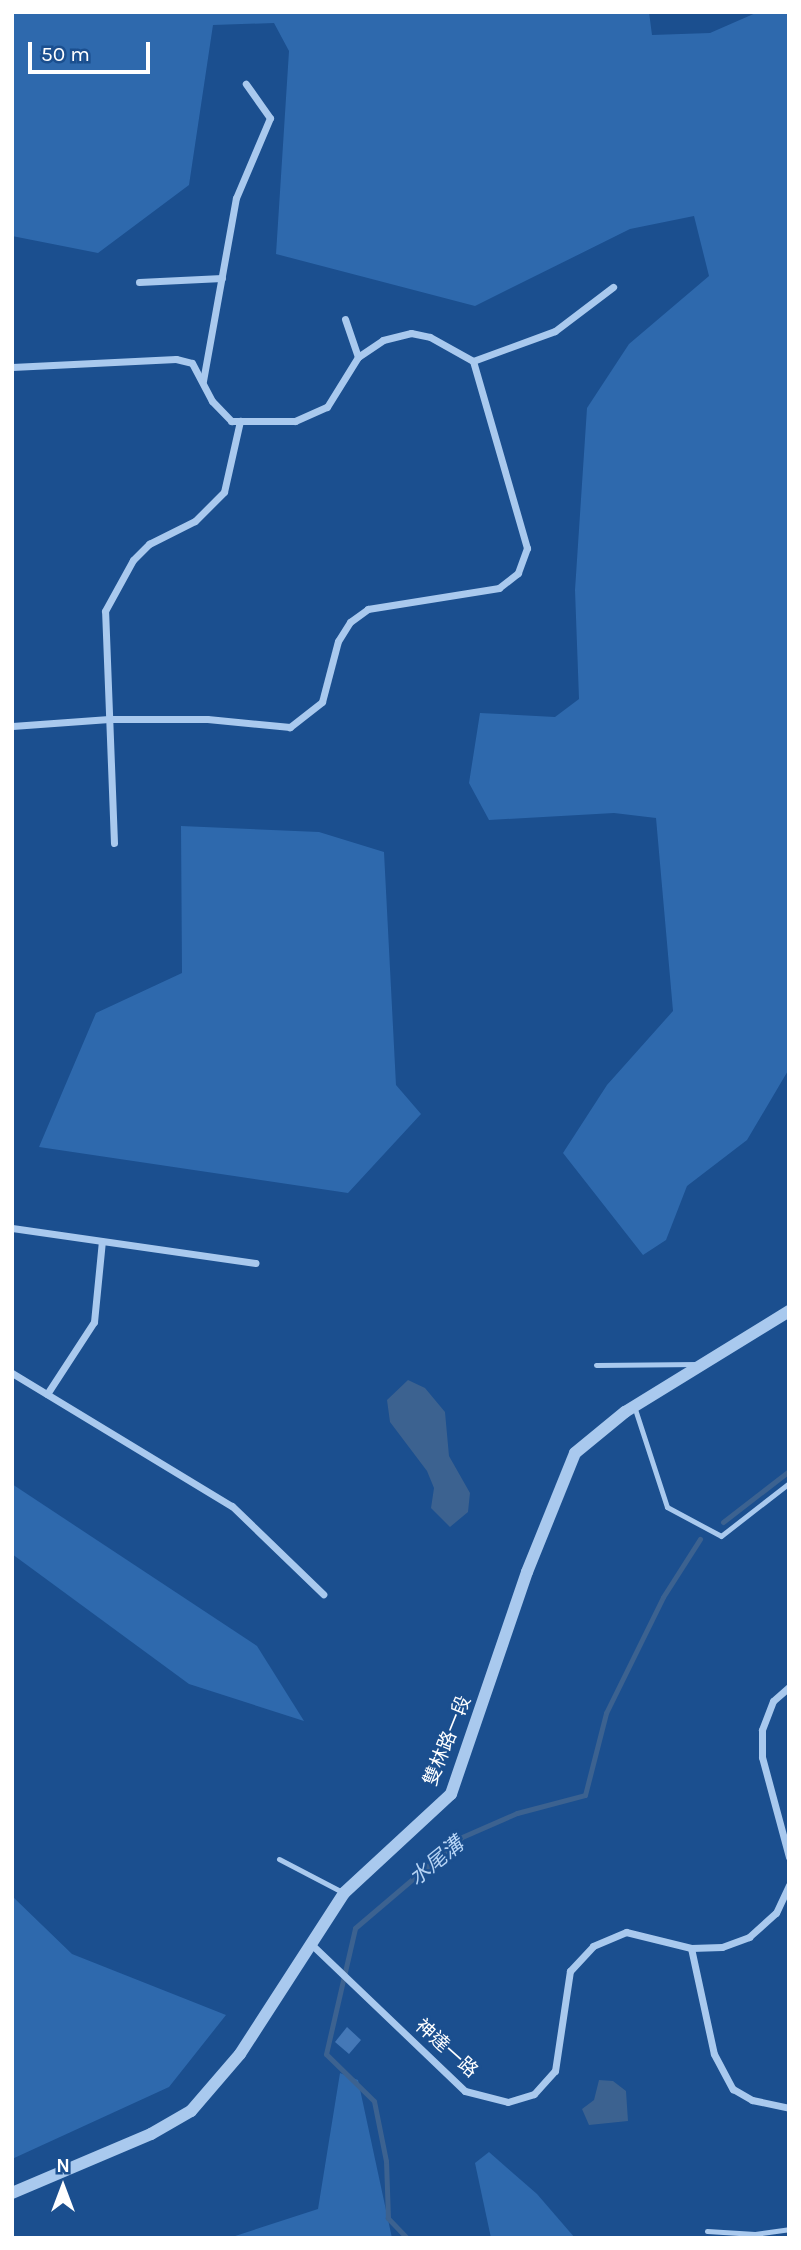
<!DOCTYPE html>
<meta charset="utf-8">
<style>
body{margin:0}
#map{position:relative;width:801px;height:2250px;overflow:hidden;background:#1b4f8f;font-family:Karla,"Noto Sans TC",sans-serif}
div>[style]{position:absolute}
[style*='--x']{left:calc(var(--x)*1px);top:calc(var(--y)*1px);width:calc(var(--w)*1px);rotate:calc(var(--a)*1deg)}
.green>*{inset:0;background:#2e69ad}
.water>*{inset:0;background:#3c6290}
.stream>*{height:5px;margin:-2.5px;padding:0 2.5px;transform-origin:2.5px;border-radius:2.5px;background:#3c6290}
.building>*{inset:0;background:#4478b7}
.service>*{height:5px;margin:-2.5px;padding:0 2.5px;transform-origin:2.5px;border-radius:2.5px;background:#a9c9ee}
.minor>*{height:7px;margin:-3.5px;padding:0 3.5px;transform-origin:3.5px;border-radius:3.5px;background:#a9c9ee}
.tertiary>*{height:12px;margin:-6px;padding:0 6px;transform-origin:6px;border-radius:6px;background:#a9c9ee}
span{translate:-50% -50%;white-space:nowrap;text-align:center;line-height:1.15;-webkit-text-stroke:5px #1b4f8f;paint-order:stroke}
.street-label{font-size:19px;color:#fff}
.water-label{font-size:21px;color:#b5d3f5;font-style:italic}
.frame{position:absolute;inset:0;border:14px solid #fff;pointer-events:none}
.north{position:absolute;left:28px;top:2152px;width:70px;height:70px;-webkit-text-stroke:5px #1b4f8f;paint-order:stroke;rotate:0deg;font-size:19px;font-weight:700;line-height:28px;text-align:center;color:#fff}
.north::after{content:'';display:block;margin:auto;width:24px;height:32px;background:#fff;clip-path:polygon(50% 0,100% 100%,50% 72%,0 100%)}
.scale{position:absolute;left:28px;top:42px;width:122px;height:32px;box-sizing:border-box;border:4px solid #fff;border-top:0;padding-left:9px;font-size:21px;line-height:24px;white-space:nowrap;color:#fff;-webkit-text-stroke:5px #1b4f8f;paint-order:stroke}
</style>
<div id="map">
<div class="green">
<i style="clip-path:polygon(12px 12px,649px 12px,652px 35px,710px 33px,758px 12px,789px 12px,789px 1069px,747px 1140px,687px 1186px,666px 1240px,643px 1255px,563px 1153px,607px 1085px,673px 1011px,656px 818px,614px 813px,489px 820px,469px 783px,480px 713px,555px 717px,579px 699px,575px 590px,587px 408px,629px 344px,709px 276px,694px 216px,630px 229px,475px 306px,276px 254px,289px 51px,274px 23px,213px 25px,189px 185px,98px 253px,12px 236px)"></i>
<i style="clip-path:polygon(181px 826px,319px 832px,384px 852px,396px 1085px,421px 1114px,348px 1193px,39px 1147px,96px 1013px,182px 973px)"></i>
<i style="clip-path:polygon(12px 1484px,257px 1646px,304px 1721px,189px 1684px,12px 1554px)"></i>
<i style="clip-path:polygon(12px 1896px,72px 1954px,226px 2015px,169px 2087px,12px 2159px)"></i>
<i style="clip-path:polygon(340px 2073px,358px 2080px,392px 2238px,229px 2238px,318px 2209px)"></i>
<i style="clip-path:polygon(489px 2152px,537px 2194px,575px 2238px,491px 2238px,475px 2163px)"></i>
</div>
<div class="water">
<i style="clip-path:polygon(408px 1380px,425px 1388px,445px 1412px,449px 1456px,470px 1493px,468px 1512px,450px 1527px,431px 1508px,434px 1488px,427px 1471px,390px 1422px,387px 1400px)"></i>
<i style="clip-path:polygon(599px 2080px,613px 2081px,626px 2091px,628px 2121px,589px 2125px,582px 2109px,594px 2100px)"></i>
</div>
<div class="stream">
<i style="--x:723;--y:1522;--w:83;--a:-37.7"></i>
<i style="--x:407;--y:2238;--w:28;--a:-134"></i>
<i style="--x:388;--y:2218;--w:57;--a:-92"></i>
<i style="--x:386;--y:2161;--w:61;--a:-101.3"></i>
<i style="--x:374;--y:2101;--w:67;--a:-135.6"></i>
<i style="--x:326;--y:2054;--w:129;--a:-77"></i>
<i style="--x:355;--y:1928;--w:140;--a:-40.4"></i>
<i style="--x:462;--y:1837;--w:60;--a:-23.6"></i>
<i style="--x:517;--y:1813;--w:70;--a:-14.8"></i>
<i style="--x:585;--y:1795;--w:85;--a:-75.6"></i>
<i style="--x:606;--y:1713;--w:129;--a:-63.8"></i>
<i style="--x:663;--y:1597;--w:69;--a:-57.5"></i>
</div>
<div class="building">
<i style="clip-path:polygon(347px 2027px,361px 2040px,349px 2054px,335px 2042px)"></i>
</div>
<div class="service">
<i style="--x:596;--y:1365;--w:102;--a:-0.6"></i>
<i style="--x:635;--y:1409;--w:103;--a:71.9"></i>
<i style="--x:667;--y:1507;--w:61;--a:28.2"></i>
<i style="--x:721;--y:1536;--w:86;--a:-37.9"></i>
<i style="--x:279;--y:1859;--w:73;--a:27.6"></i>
<i style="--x:707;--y:2231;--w:48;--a:3.6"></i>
<i style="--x:755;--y:2234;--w:34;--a:-8"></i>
</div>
<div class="minor">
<i style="--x:139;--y:282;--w:83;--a:-2.8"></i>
<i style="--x:345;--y:319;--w:40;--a:71.1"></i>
<i style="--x:473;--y:361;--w:87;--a:-20.1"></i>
<i style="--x:555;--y:331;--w:73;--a:-37.2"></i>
<i style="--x:12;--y:367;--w:164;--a:-2.8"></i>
<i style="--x:176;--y:359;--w:16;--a:14"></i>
<i style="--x:192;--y:363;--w:43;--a:62.2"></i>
<i style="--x:212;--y:401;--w:28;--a:46"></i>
<i style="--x:231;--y:421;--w:64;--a:0"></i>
<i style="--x:295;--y:421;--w:35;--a:-24"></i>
<i style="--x:327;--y:407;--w:59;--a:-58.2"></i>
<i style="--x:358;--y:357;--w:30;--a:-34"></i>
<i style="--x:383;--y:340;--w:29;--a:-14"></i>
<i style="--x:411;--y:333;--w:19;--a:12"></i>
<i style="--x:430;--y:337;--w:49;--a:29.2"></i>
<i style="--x:473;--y:361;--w:195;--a:73.9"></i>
<i style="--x:527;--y:548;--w:27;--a:110"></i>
<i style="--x:518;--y:573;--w:24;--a:142"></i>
<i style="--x:499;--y:588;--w:133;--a:170.9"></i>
<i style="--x:368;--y:609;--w:22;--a:144"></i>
<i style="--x:350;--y:622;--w:22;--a:122"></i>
<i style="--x:338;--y:641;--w:63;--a:104.7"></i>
<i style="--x:322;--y:702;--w:41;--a:142"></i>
<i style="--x:290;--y:727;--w:83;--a:-174.5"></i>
<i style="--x:207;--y:719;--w:98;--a:180"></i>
<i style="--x:109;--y:719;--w:97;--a:175.9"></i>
<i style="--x:203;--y:381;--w:186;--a:-79.8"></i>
<i style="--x:236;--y:198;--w:87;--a:-67"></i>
<i style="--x:270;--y:118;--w:42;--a:-125.2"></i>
<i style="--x:114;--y:843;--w:232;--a:-92.2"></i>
<i style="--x:105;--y:611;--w:58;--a:-61.2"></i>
<i style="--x:133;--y:560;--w:23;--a:-45"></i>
<i style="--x:149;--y:544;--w:51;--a:-26.6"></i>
<i style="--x:195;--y:521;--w:41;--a:-45"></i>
<i style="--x:224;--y:492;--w:73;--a:-77.3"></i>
<i style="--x:12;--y:1228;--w:246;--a:8.2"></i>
<i style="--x:12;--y:1373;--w:257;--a:31.2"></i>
<i style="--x:232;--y:1506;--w:127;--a:44"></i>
<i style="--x:47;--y:1394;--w:86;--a:-56.9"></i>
<i style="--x:94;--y:1322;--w:81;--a:-84.4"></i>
<i style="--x:789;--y:1687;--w:21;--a:139"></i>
<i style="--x:773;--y:1701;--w:31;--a:111"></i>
<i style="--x:762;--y:1730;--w:27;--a:90"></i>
<i style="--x:762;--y:1757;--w:104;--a:74.9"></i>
<i style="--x:310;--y:1943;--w:214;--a:43.7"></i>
<i style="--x:465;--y:2091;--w:44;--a:14.3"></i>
<i style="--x:508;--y:2102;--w:27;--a:-17"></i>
<i style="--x:534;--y:2094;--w:31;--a:-48"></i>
<i style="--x:555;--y:2071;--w:101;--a:-81.5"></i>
<i style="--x:570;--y:1971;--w:34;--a:-47"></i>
<i style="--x:593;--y:1946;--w:36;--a:-23"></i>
<i style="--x:626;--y:1932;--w:67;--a:13.8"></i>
<i style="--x:691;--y:1948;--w:31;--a:-2"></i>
<i style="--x:722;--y:1947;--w:29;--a:-20"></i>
<i style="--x:749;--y:1937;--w:36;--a:-42"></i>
<i style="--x:776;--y:1913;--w:31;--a:-65"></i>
<i style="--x:691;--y:1948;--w:108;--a:77.8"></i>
<i style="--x:714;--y:2054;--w:40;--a:62"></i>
<i style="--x:733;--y:2089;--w:22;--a:30"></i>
<i style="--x:752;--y:2100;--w:38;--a:12"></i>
</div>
<div class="tertiary">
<i style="--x:12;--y:2193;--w:151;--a:-23"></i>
<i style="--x:151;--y:2134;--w:46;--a:-29.9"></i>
<i style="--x:191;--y:2111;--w:75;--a:-49.3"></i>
<i style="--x:240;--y:2054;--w:192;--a:-57.1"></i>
<i style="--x:344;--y:1893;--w:146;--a:-42.8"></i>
<i style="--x:451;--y:1794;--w:235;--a:-71.1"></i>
<i style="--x:527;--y:1572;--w:128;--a:-68"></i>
<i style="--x:575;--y:1453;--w:65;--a:-39.4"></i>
<i style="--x:625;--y:1412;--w:193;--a:-31.6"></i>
</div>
<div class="street-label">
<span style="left:448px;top:1741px;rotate:-68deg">雙林路一段</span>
<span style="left:446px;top:2049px;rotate:42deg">神達一路</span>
</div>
<div class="water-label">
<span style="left:436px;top:1861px;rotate:-39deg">水尾溝</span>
</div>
<div class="frame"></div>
<div class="north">N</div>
<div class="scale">50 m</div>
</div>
